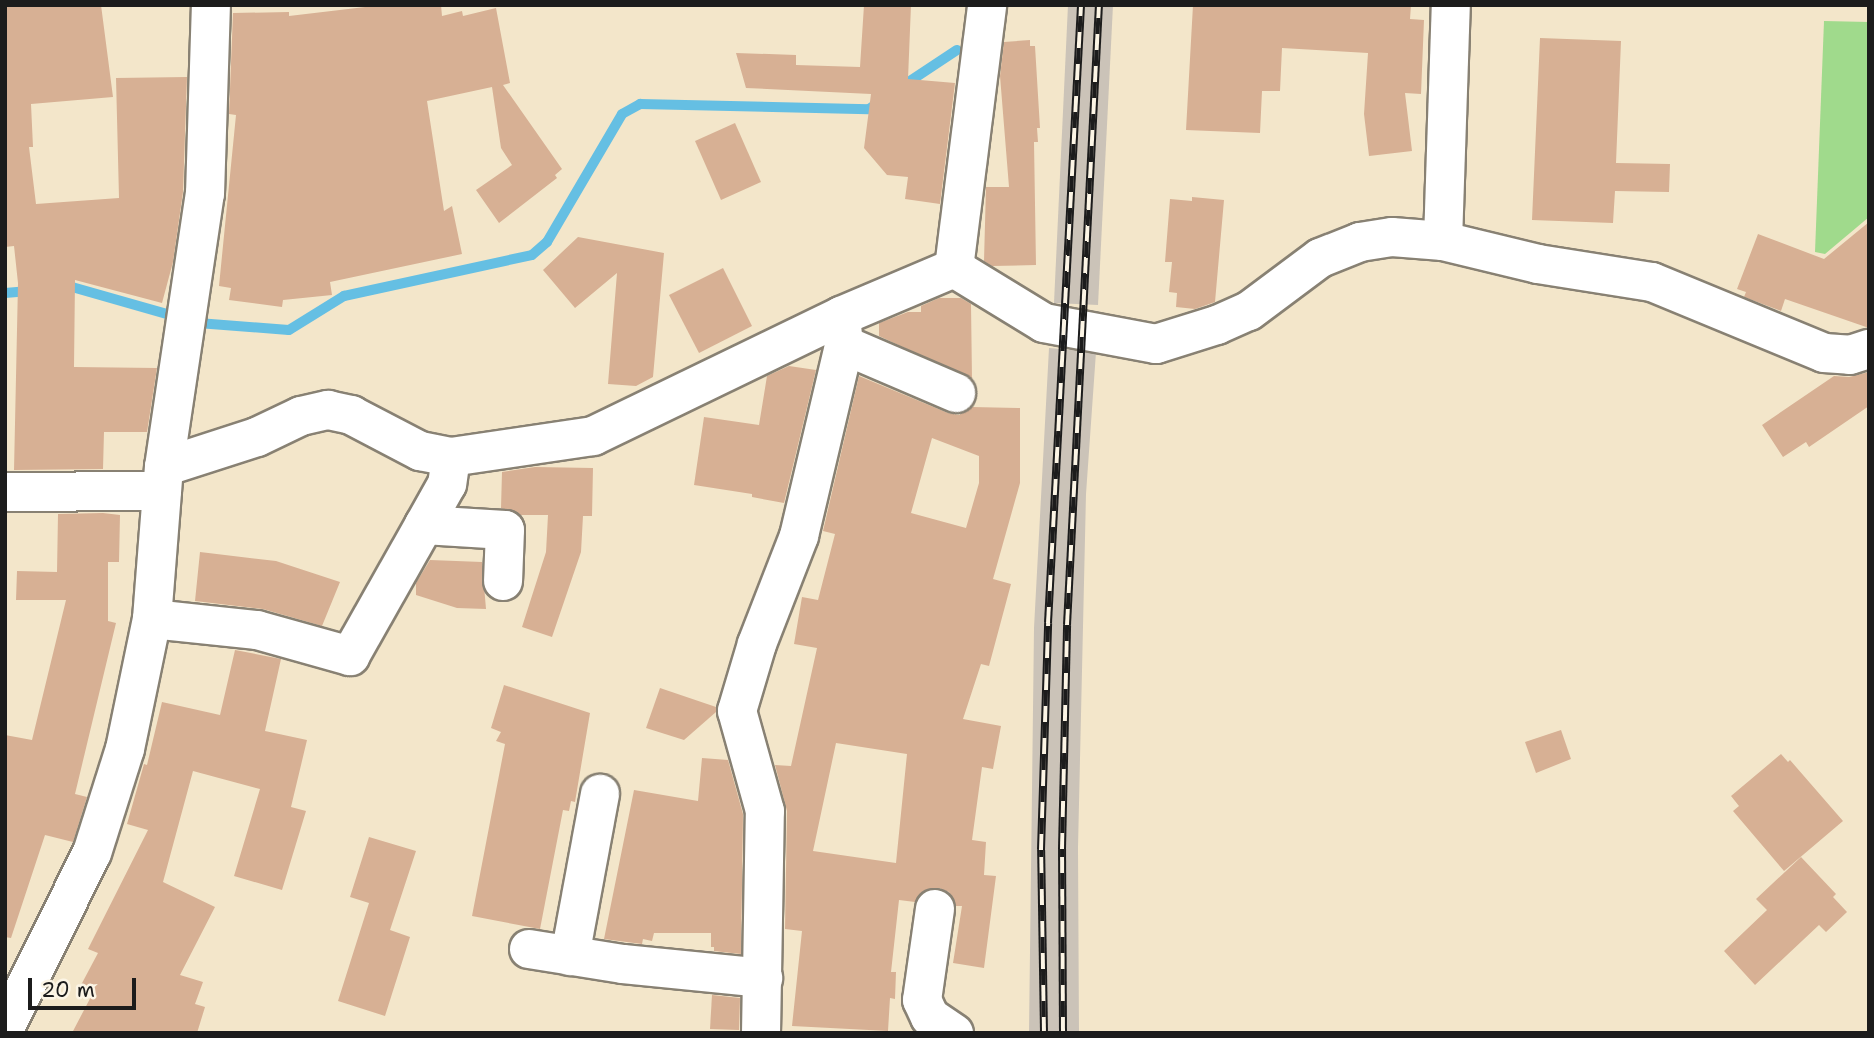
<!DOCTYPE html>
<style>
body{margin:0}
#map{position:relative;width:1874px;height:1038px;overflow:hidden;background:#f3e6ca;font-family:"Shantell Sans",sans-serif}
div>[style]{position:absolute}
[style*='--x']{left:calc(var(--x)*1px);top:calc(var(--y)*1px);width:calc(var(--w)*1px);rotate:calc(var(--a)*1deg)}
.industrial>*{inset:0;background:#cbc3b8}
.green>*{inset:0;background:#a0da8c}
.stream>*{height:10px;margin:-5px;padding:0 5px;transform-origin:5px;border-radius:5px;background:#65bfe3}
.building>*{inset:0;background:#d7b094}
.roads{filter:drop-shadow(2px 0 #888173) drop-shadow(-2px 0 #888173) drop-shadow(0 2px #888173) drop-shadow(0 -2px #888173)}
.minor>*{height:38px;margin:-19px;padding:0 19px;transform-origin:19px;border-radius:19px;background:#fff}
.rail>*{height:8px;margin-top:-4px;transform-origin:0;background:repeating-linear-gradient(90deg,#fcf5e5 0 16px,#1c1c1c 0 32px);box-sizing:border-box;border-block:2px solid #1c1c1c}
span{translate:-50% -50%;white-space:nowrap;text-align:center;line-height:1.15;-webkit-text-stroke:7px #fcf5e5;paint-order:stroke}
.frame{position:absolute;inset:0;border:7px solid #1c1c1c;pointer-events:none}
.scale{position:absolute;left:28px;top:978px;width:108px;height:32px;box-sizing:border-box;border:4px solid #1c1c1c;border-top:0;padding-left:9px;font-size:21px;line-height:24px;white-space:nowrap;color:#1c1c1c;-webkit-text-stroke:5px #fcf5e5;paint-order:stroke}
</style>
<div id="map">
<div class="industrial">
<i style="clip-path:polygon(1068px 5px,1113px 5px,1098px 305px,1054px 303px)"></i>
<i style="clip-path:polygon(1049px 348px,1096px 352px,1086px 494px,1078px 848px,1079px 1033px,1029px 1033px,1034px 628px)"></i>
</div>
<div class="green">
<i style="clip-path:polygon(1824px 21px,1869px 22px,1869px 217px,1825px 254px,1815px 252px)"></i>
</div>
<div class="stream">
<i style="--x:901;--y:87;--w:67;--a:-33.5"></i>
<i style="--x:63;--y:288;--w:9;--a:-6"></i>
<i style="--x:72;--y:287;--w:131;--a:15.9"></i>
<i style="--x:198;--y:323;--w:91;--a:4.4"></i>
<i style="--x:289;--y:330;--w:65;--a:-31.7"></i>
<i style="--x:344;--y:296;--w:192;--a:-12.3"></i>
<i style="--x:532;--y:255;--w:20;--a:-41"></i>
<i style="--x:547;--y:242;--w:148;--a:-59.6"></i>
<i style="--x:622;--y:114;--w:21;--a:-29"></i>
<i style="--x:640;--y:104;--w:229;--a:1.3"></i>
<i style="--x:869;--y:109;--w:12;--a:-35"></i>
<i style="--x:5;--y:293;--w:24;--a:-5"></i>
</div>
<div class="building">
<i style="clip-path:polygon(5px 5px,101px 5px,113px 97px,31px 104px,33px 147px,29px 147px,36px 204px,119px 198px,116px 78px,187px 77px,183px 192px,173px 262px,162px 303px,75px 280px,74px 367px,157px 368px,147px 432px,104px 432px,103px 469px,14px 470px,18px 283px,14px 246px,5px 247px)"></i>
<i style="clip-path:polygon(382px 5px,441px 5px,442px 16px,462px 11px,463px 16px,496px 8px,510px 83px,503px 85px,562px 169px,555px 175px,557px 178px,499px 223px,476px 190px,512px 165px,501px 148px,492px 87px,427px 101px,444px 211px,452px 206px,462px 254px,330px 282px,332px 295px,283px 300px,282px 307px,229px 300px,231px 288px,219px 286px,236px 115px,229px 114px,233px 13px,289px 12px,289px 16px)"></i>
<i style="clip-path:polygon(864px 5px,911px 5px,908px 79px,955px 83px,940px 204px,905px 199px,908px 177px,887px 175px,864px 148px,871px 94px,746px 88px,736px 53px,796px 55px,796px 65px,860px 67px)"></i>
<i style="clip-path:polygon(1193px 5px,1411px 5px,1410px 19px,1424px 20px,1421px 94px,1405px 93px,1412px 151px,1369px 156px,1364px 114px,1368px 53px,1282px 48px,1280px 91px,1262px 91px,1260px 133px,1186px 130px)"></i>
<i style="clip-path:polygon(1540px 38px,1621px 41px,1616px 163px,1670px 164px,1669px 192px,1615px 191px,1613px 223px,1532px 220px)"></i>
<i style="clip-path:polygon(1030px 40px,1030px 46px,1035px 46px,1040px 128px,1037px 128px,1038px 142px,1034px 142px,1036px 265px,992px 266px,984px 261px,986px 187px,1009px 187px,1000px 76px,1004px 42px)"></i>
<i style="clip-path:polygon(735px 123px,761px 182px,721px 200px,695px 141px)"></i>
<i style="clip-path:polygon(1192px 197px,1224px 200px,1215px 302px,1195px 309px,1176px 307px,1177px 293px,1169px 292px,1172px 262px,1165px 262px,1170px 199px,1192px 201px)"></i>
<i style="clip-path:polygon(1869px 222px,1869px 328px,1785px 299px,1781px 311px,1744px 297px,1746px 292px,1737px 289px,1758px 234px,1824px 259px)"></i>
<i style="clip-path:polygon(578px 237px,664px 253px,653px 377px,636px 386px,608px 384px,617px 273px,575px 308px,543px 270px)"></i>
<i style="clip-path:polygon(723px 268px,752px 326px,699px 353px,669px 295px)"></i>
<i style="clip-path:polygon(939px 298px,961px 298px,971px 304px,972px 379px,879px 336px,879px 323px,908px 312px,921px 312px,921px 306px)"></i>
<i style="clip-path:polygon(789px 366px,816px 370px,784px 503px,752px 497px,752px 494px,694px 485px,704px 417px,759px 425px,767px 376px)"></i>
<i style="clip-path:polygon(1869px 372px,1869px 406px,1809px 447px,1806px 442px,1783px 457px,1762px 425px,1834px 376px,1849px 377px)"></i>
<i style="clip-path:polygon(evenodd,859px 376px,948px 413px,959px 415px,972px 407px,1020px 408px,1020px 483px,993px 579px,1011px 584px,989px 666px,981px 664px,963px 719px,1001px 726px,993px 769px,982px 767px,972px 840px,986px 842px,984px 875px,996px 876px,984px 968px,953px 963px,962px 906px,956px 906px,949px 892px,939px 888px,928px 889px,915px 902px,899px 900px,891px 972px,896px 972px,895px 999px,890px 998px,888px 1031px,792px 1026px,802px 931px,785px 929px,787px 811px,775px 765px,791px 766px,817px 648px,794px 644px,802px 597px,818px 600px,835px 534px,823px 531px,859px 376px,932px 438px,979px 456px,979px 483px,966px 528px,911px 513px,932px 438px,859px 376px,836px 743px,907px 754px,896px 863px,813px 851px,836px 743px)"></i>
<i style="clip-path:polygon(535px 467px,593px 468px,592px 516px,583px 516px,581px 552px,552px 637px,522px 627px,546px 552px,548px 515px,520px 515px,501px 508px,502px 472px)"></i>
<i style="clip-path:polygon(103px 513px,120px 515px,119px 562px,108px 562px,108px 621px,116px 623px,75px 794px,87px 797px,73px 842px,45px 835px,11px 938px,5px 937px,5px 735px,32px 740px,66px 600px,16px 600px,17px 571px,57px 572px,58px 514px)"></i>
<i style="clip-path:polygon(200px 552px,276px 561px,340px 582px,322px 626px,263px 609px,195px 601px)"></i>
<i style="clip-path:polygon(430px 560px,482px 562px,486px 609px,457px 608px,416px 595px,416px 583px)"></i>
<i style="clip-path:polygon(235px 650px,281px 659px,265px 731px,307px 740px,291px 807px,306px 811px,282px 890px,234px 876px,260px 789px,193px 771px,163px 882px,215px 907px,180px 975px,203px 982px,195px 1004px,205px 1007px,197px 1033px,72px 1033px,94px 991px,81px 985px,98px 953px,88px 949px,148px 830px,127px 824px,144px 764px,147px 765px,162px 702px,220px 715px)"></i>
<i style="clip-path:polygon(504px 685px,590px 713px,575px 802px,571px 801px,569px 811px,563px 810px,540px 929px,472px 916px,505px 744px,496px 741px,501px 732px,491px 728px)"></i>
<i style="clip-path:polygon(660px 688px,716px 707px,716px 712px,684px 740px,646px 728px)"></i>
<i style="clip-path:polygon(1561px 730px,1571px 759px,1536px 773px,1525px 742px)"></i>
<i style="clip-path:polygon(1781px 754px,1788px 762px,1790px 760px,1843px 821px,1784px 871px,1733px 811px,1739px 806px,1731px 796px)"></i>
<i style="clip-path:polygon(702px 758px,728px 760px,743px 814px,741px 954px,714px 951px,714px 947px,711px 947px,711px 933px,654px 933px,652px 941px,643px 939px,642px 944px,604px 939px,634px 790px,698px 801px)"></i>
<i style="clip-path:polygon(369px 837px,416px 851px,390px 930px,410px 937px,385px 1016px,338px 1001px,369px 903px,350px 897px)"></i>
<i style="clip-path:polygon(1801px 857px,1836px 894px,1833px 897px,1847px 912px,1826px 932px,1819px 925px,1755px 985px,1724px 951px,1767px 910px,1756px 899px)"></i>
<i style="clip-path:polygon(712px 995px,740px 998px,739px 1030px,710px 1029px)"></i>
</div>
<div class="roads">
<div class="minor">
<i style="--x:1443;--y:241;--w:236;--a:-88.1"></i>
<i style="--x:954;--y:268;--w:265;--a:-82.8"></i>
<i style="--x:844;--y:345;--w:122;--a:23.2"></i>
<i style="--x:451;--y:457;--w:27;--a:98"></i>
<i style="--x:447;--y:484;--w:47;--a:119.3"></i>
<i style="--x:424;--y:525;--w:81;--a:3.5"></i>
<i style="--x:505;--y:530;--w:51;--a:92.2"></i>
<i style="--x:164;--y:467;--w:98;--a:-17.9"></i>
<i style="--x:257;--y:437;--w:49;--a:-25.5"></i>
<i style="--x:301;--y:416;--w:28;--a:-13"></i>
<i style="--x:328;--y:410;--w:24;--a:12"></i>
<i style="--x:351;--y:415;--w:78;--a:27.6"></i>
<i style="--x:420;--y:451;--w:32;--a:11"></i>
<i style="--x:451;--y:457;--w:144;--a:-8.4"></i>
<i style="--x:593;--y:436;--w:276;--a:-25.8"></i>
<i style="--x:841;--y:316;--w:123;--a:-23"></i>
<i style="--x:954;--y:268;--w:105;--a:31.4"></i>
<i style="--x:1044;--y:323;--w:114;--a:10.6"></i>
<i style="--x:1156;--y:344;--w:64;--a:-17.3"></i>
<i style="--x:1217;--y:325;--w:35;--a:-24"></i>
<i style="--x:1249;--y:311;--w:89;--a:-36.7"></i>
<i style="--x:1320;--y:258;--w:43;--a:-21.8"></i>
<i style="--x:1360;--y:242;--w:32;--a:-9"></i>
<i style="--x:1392;--y:237;--w:51;--a:4.5"></i>
<i style="--x:1443;--y:241;--w:98;--a:13.6"></i>
<i style="--x:1538;--y:264;--w:115;--a:9"></i>
<i style="--x:1652;--y:282;--w:186;--a:22.4"></i>
<i style="--x:1824;--y:353;--w:26;--a:4"></i>
<i style="--x:1850;--y:355;--w:20;--a:-18"></i>
<i style="--x:5;--y:492;--w:157;--a:-0.4"></i>
<i style="--x:152;--y:619;--w:106;--a:6"></i>
<i style="--x:257;--y:630;--w:97;--a:15.6"></i>
<i style="--x:350;--y:656;--w:150;--a:-60.5"></i>
<i style="--x:935;--y:909;--w:92;--a:98.1"></i>
<i style="--x:922;--y:1000;--w:19;--a:65"></i>
<i style="--x:930;--y:1017;--w:29;--a:34"></i>
<i style="--x:529;--y:949;--w:95;--a:9.1"></i>
<i style="--x:623;--y:964;--w:141;--a:5.7"></i>
<i style="--x:570;--y:956;--w:165;--a:-79.5"></i>
<i style="--x:5;--y:1028;--w:195;--a:-63.6"></i>
<i style="--x:92;--y:853;--w:109;--a:-72.4"></i>
<i style="--x:125;--y:749;--w:133;--a:-78.3"></i>
<i style="--x:152;--y:619;--w:152;--a:-85.5"></i>
<i style="--x:164;--y:467;--w:276;--a:-81.5"></i>
<i style="--x:205;--y:194;--w:189;--a:-88.2"></i>
<i style="--x:761;--y:1033;--w:222;--a:-89"></i>
<i style="--x:765;--y:811;--w:104;--a:-105.6"></i>
<i style="--x:737;--y:711;--w:70;--a:-73.4"></i>
<i style="--x:757;--y:644;--w:116;--a:-68.7"></i>
<i style="--x:799;--y:536;--w:196;--a:-76.7"></i>
<i style="--x:844;--y:345;--w:29;--a:-96"></i>
</div>
</div>
<div class="rail">
<i style="--x:1044;--y:1033;--w:183;--a:-90.9"></i>
<i style="--x:1041;--y:850;--w:227;--a:-88.2"></i>
<i style="--x:1048;--y:623;--w:619;--a:-86.94"></i>
<i style="--x:1063;--y:1033;--w:184;--a:-90.3"></i>
<i style="--x:1062;--y:849;--w:224;--a:-88.7"></i>
<i style="--x:1067;--y:625;--w:621;--a:-87.05"></i>
</div>
<div class="frame"></div>
<div class="scale">20 m</div>
</div>
